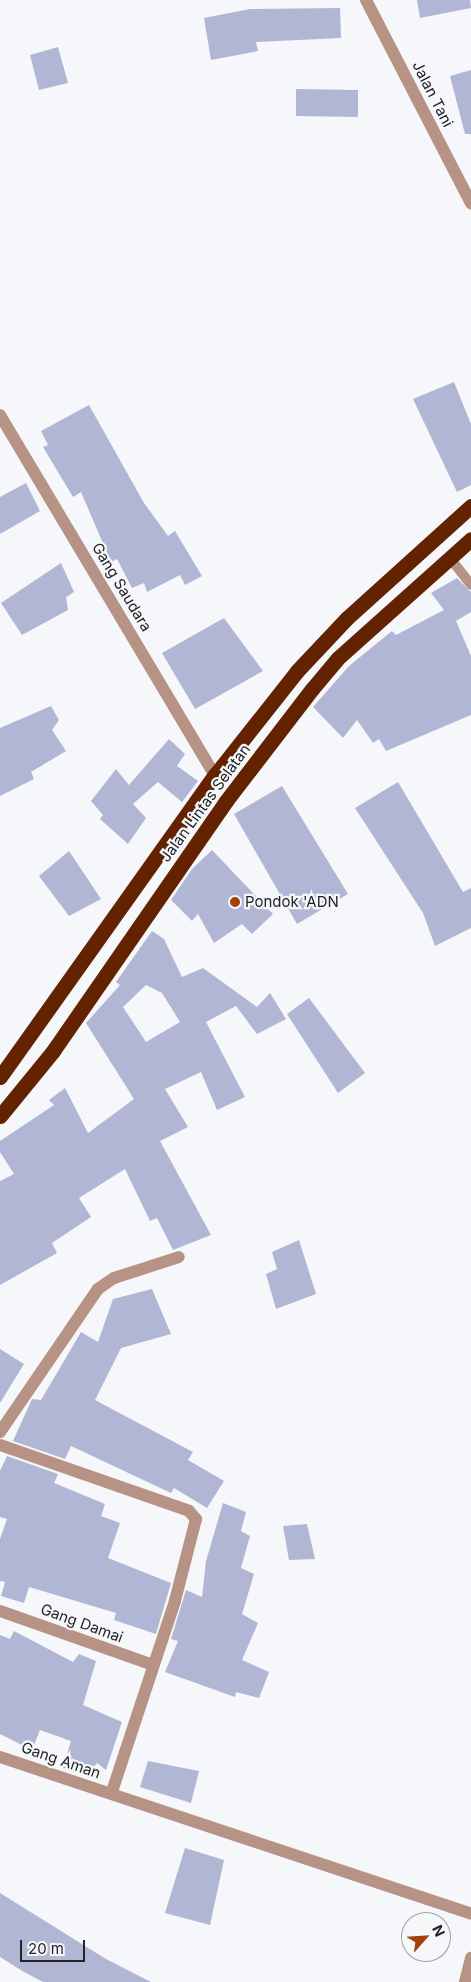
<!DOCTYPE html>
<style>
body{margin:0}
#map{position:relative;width:471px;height:1982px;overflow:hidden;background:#f6f7fa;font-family:Inter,sans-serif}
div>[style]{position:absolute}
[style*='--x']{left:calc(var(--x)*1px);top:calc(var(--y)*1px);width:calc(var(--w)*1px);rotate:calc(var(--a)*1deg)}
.building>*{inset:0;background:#b1b6d4}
.lane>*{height:10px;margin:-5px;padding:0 5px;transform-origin:5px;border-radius:5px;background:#b69385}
.street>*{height:12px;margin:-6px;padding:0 6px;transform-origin:6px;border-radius:6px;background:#b69385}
.highway>*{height:15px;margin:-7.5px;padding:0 7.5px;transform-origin:7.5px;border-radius:7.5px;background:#632200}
.dots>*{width:14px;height:14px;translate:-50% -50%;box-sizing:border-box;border:2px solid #f6f7fa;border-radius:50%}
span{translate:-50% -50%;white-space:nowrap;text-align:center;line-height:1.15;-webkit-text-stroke:4.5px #f6f7fa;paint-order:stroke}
.street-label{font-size:15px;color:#232325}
.poi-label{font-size:15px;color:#232325}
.left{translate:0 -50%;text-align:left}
.north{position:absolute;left:401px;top:1912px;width:50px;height:50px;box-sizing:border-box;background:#f6f7fa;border:1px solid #a2a2a5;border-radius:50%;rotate:64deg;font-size:14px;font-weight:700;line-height:20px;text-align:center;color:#232325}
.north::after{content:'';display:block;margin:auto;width:18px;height:22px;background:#a44109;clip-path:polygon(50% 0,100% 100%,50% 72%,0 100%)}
.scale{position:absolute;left:20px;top:1940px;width:65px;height:22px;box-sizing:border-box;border:2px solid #232325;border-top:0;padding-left:6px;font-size:15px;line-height:18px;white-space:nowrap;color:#232325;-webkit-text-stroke:4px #f6f7fa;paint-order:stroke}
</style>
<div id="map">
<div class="building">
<i style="clip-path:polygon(417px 0,470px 0,471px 8px,420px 18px)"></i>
<i style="clip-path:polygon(340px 8px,341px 38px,256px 42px,258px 51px,211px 60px,204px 18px,250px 9px)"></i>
<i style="clip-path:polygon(58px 47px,68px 83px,39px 90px,30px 55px)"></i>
<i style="clip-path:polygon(471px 70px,471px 134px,465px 134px,450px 76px)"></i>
<i style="clip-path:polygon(296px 89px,358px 90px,358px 117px,296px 116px)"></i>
<i style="clip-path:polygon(454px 382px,471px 424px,471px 485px,457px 492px,413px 399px)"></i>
<i style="clip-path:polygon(89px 405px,144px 503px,168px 536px,175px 531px,202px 576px,185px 585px,180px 575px,147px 592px,144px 583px,132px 588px,117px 559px,111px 562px,81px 492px,73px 497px,43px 447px,48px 445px,41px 431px)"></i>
<i style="clip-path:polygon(26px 483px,40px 511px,0 534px,0 497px)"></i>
<i style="clip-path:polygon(61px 563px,74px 592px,66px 597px,68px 610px,22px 635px,1px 603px)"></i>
<i style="clip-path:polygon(457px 578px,471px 592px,471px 612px,456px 621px,471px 656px,471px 715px,386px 751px,379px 739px,373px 743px,357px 720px,343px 738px,313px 707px,349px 666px,392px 631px,396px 635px,444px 610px,431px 593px)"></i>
<i style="clip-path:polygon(224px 618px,263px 671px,195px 709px,162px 653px)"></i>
<i style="clip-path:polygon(51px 706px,59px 720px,52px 730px,66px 751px,31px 772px,34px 779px,0 796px,0 728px)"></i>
<i style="clip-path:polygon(169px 739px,185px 754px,177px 766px,198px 781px,182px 802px,158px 782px,133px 804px,146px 818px,128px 844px,100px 819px,103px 815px,91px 801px,116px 769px,129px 785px)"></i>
<i style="clip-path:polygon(398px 782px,463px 892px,471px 888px,471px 928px,435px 946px,423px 913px,355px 808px)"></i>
<i style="clip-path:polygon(282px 786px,348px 894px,297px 924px,234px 814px)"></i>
<i style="clip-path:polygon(212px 850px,273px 914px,252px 934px,242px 924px,214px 943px,198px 914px,192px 921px,171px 900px,192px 869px)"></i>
<i style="clip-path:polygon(69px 851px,101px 899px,69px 916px,39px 876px)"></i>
<i style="clip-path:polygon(evenodd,152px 931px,164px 939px,182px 977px,203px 968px,257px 1007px,270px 993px,286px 1019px,257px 1034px,236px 1006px,206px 1022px,245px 1097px,217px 1110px,201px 1072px,165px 1089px,188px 1127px,160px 1141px,211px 1235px,173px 1250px,157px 1218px,150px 1221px,125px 1169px,79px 1198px,91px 1217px,52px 1243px,57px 1253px,0 1285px,0 1181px,14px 1174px,0 1152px,0 1141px,54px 1105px,49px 1100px,65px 1088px,88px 1133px,134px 1099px,86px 1023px,120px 985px,116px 982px,152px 931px,146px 985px,162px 993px,180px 1022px,146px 1042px,123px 1007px,146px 985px)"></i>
<i style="clip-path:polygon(309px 998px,365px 1073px,338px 1093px,287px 1014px)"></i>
<i style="clip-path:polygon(299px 1240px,316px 1294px,276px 1309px,266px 1274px,277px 1269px,272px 1252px)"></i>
<i style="clip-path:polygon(152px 1289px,171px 1334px,121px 1348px,95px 1400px,193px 1452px,188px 1460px,224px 1481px,207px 1508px,174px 1488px,171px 1493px,71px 1446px,65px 1459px,13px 1441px,32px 1399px,41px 1400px,81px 1332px,98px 1342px,113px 1299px)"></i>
<i style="clip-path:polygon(0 1349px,24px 1364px,0 1403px)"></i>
<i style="clip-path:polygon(7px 1456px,58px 1474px,54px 1483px,105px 1504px,101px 1516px,120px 1523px,108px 1558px,171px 1583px,156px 1634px,114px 1620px,116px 1613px,29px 1587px,24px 1603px,1px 1596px,5px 1582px,0 1581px,0 1539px,7px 1519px,0 1517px,0 1471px)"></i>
<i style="clip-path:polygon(223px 1503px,246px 1512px,241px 1531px,250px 1536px,241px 1568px,254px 1574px,242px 1614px,258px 1623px,242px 1660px,269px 1672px,259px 1698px,236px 1692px,235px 1697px,165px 1672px,178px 1641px,171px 1639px,186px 1590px,202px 1597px,206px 1561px)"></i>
<i style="clip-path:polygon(307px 1524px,315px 1559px,289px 1560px,283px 1526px)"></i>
<i style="clip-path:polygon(14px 1631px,73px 1662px,79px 1654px,96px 1661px,83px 1705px,122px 1722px,106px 1770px,97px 1763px,91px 1770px,63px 1768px,71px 1741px,40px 1730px,32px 1750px,0 1734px,0 1635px,10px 1639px)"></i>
<i style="clip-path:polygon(148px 1761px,199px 1771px,191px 1803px,140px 1787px)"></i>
<i style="clip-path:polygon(185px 1848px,224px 1860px,210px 1925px,165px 1913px)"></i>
<i style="clip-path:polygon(0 1893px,106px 1959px,151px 1982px,43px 1982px,24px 1972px,0 1957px)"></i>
</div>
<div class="lane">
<i style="--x:450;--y:558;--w:34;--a:52"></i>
</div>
<div class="street">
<i style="--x:366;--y:0;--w:229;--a:62.7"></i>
<i style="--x:0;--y:415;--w:419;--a:59.2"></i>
<i style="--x:0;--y:1432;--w:173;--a:-55.6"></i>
<i style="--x:98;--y:1289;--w:19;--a:-35"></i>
<i style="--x:114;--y:1278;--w:68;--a:-17.9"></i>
<i style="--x:0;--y:1445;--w:200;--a:19.2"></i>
<i style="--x:189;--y:1511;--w:11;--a:49"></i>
<i style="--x:196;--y:1519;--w:85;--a:104.4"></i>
<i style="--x:175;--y:1601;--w:203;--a:108.3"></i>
<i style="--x:0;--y:1611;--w:162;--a:19.4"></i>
<i style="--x:0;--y:1757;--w:496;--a:18.4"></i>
<i style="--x:465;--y:1982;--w:25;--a:-76"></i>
</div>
<div class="highway">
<i style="--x:0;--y:1077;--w:371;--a:-54.6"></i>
<i style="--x:215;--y:775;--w:132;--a:-51.7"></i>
<i style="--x:297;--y:671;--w:73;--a:-46.7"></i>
<i style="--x:347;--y:618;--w:167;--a:-42.1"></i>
<i style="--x:0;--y:1116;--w:84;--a:-50.8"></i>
<i style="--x:53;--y:1051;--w:304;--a:-55.3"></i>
<i style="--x:226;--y:801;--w:141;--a:-52.5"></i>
<i style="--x:312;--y:689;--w:40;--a:-50"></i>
<i style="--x:338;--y:658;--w:178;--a:-41.8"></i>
</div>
<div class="dots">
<i style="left:235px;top:902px;background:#a44109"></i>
</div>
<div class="street-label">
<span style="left:433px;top:94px;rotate:63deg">Jalan Tani</span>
<span style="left:122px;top:587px;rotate:59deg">Gang Saudara</span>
<span style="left:205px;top:803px;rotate:-54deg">Jalan Lintas Selatan</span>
<span style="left:82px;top:1623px;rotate:20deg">Gang Damai</span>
<span style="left:61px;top:1760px;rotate:19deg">Gang Aman</span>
</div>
<div class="poi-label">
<span class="left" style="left:245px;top:902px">Pondok 'ADN</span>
</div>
<div class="north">N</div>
<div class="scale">20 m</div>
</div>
